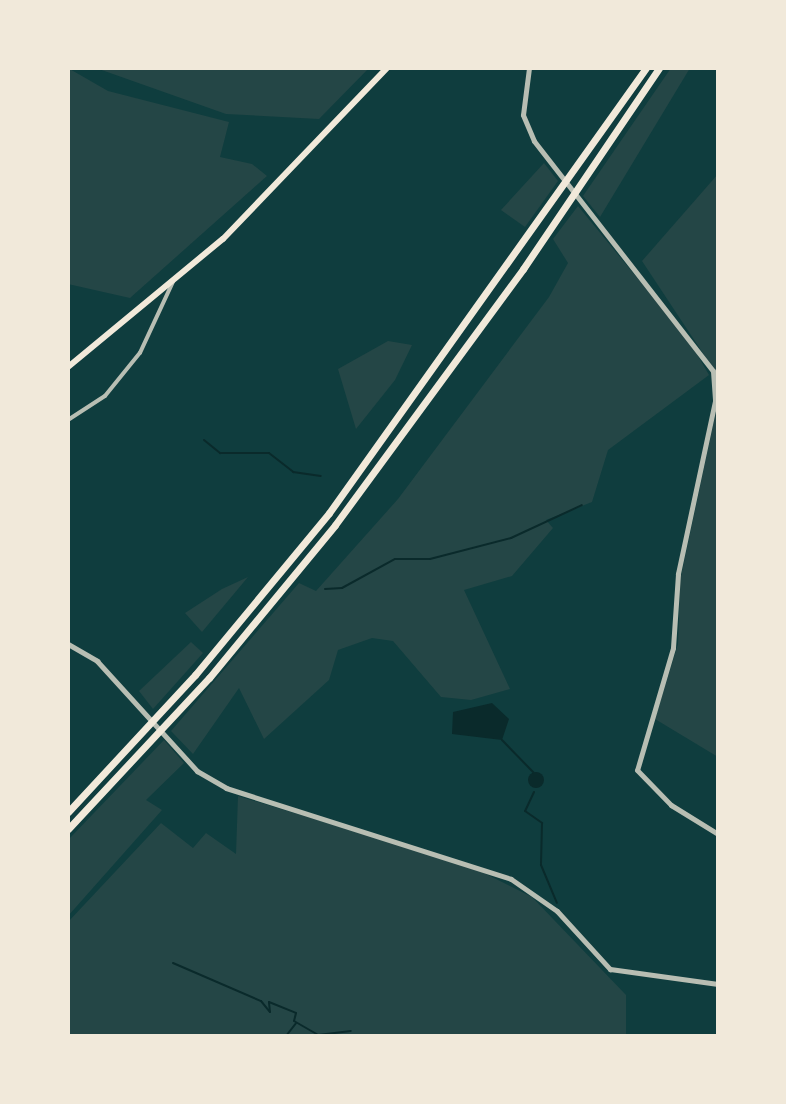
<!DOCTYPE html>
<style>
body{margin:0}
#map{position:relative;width:786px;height:1104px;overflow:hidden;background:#0f3d3e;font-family:Helvetica,sans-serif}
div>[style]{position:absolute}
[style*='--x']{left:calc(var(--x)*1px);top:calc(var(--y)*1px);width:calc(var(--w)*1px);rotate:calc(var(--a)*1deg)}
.green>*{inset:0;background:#244646}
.water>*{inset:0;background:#0a2a2b}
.round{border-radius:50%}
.stream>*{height:2px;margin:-1px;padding:0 1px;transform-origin:1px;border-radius:1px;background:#0a2a2b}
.minor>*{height:3.5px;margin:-1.75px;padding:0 1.75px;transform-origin:1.75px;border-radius:1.75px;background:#b8beb3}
.tertiary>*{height:5px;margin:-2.5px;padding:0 2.5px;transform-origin:2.5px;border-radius:2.5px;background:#b8beb3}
.primary>*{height:6px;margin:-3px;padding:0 3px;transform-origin:3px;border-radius:3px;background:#f1e9da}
.motorway>*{height:7px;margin:-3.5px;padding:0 3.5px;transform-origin:3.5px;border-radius:3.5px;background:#f1e9da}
span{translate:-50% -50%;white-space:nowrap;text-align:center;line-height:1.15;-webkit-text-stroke:7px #f1e9da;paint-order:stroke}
.frame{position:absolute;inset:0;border:70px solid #f1e9da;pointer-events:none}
</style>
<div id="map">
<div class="green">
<i style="clip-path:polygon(68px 68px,108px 91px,229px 122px,220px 157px,252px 164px,267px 176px,130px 298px,68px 284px)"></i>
<i style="clip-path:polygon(96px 68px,369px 68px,319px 119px,226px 114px)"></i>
<i style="clip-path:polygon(671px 68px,690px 68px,600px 217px,583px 196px)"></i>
<i style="clip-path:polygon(544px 163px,558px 181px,525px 227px,501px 210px)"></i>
<i style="clip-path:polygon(718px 174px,718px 376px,642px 261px)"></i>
<i style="clip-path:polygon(578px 206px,690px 342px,709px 375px,608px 450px,592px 502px,546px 520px,553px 528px,512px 576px,464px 590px,510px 689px,471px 700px,441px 697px,393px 641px,372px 638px,338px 650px,329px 680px,264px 739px,239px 688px,193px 754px,171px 731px,299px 583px,316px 591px,398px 499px,549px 297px,568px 263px,553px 239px)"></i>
<i style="clip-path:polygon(388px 341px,412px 345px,395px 380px,356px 429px,338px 369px)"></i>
<i style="clip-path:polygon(718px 402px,718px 757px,655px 719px,678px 644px,680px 581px)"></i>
<i style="clip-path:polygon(248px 577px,202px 632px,185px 613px,222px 589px)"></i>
<i style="clip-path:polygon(191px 642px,203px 653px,153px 709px,139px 691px)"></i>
<i style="clip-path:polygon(164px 740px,184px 763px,146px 800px,162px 810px,68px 916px,68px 840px)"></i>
<i style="clip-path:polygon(238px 796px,472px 867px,532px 897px,626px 995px,626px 1036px,68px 1036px,68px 922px,161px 823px,193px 848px,206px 833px,236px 854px)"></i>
</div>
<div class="water">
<i style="clip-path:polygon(492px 703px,509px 719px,502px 740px,452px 734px,453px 712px)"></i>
<i class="round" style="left:528px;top:772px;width:16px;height:16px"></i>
</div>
<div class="stream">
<i style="--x:204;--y:440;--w:21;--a:39"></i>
<i style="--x:220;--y:453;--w:49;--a:0"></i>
<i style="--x:269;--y:453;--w:31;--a:38"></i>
<i style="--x:293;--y:472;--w:28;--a:8"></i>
<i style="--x:325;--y:589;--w:17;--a:-3"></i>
<i style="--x:342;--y:588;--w:60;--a:-28.7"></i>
<i style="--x:395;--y:559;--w:35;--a:0"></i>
<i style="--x:430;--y:559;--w:84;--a:-14.5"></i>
<i style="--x:511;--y:538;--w:78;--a:-24.9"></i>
<i style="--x:502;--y:740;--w:45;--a:45.9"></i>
<i style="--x:534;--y:792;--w:21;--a:115"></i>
<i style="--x:525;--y:811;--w:21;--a:35"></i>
<i style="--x:542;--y:823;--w:42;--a:91.4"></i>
<i style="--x:541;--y:865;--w:41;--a:67.2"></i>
<i style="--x:173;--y:963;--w:96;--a:23.4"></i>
<i style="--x:261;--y:1001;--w:14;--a:51"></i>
<i style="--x:270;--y:1012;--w:10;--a:-96"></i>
<i style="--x:269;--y:1002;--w:29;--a:22"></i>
<i style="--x:296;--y:1013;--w:8;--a:104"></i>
<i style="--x:294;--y:1021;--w:28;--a:30"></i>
<i style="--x:318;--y:1035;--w:33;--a:-7"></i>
<i style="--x:286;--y:1036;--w:16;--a:-52"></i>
</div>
<div class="minor">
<i style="--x:68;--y:420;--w:44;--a:-33"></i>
<i style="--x:105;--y:396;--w:55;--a:-50.9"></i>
<i style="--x:140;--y:353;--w:78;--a:-65.1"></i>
</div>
<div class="tertiary">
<i style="--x:529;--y:68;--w:47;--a:97.3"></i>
<i style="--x:523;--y:115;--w:28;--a:67"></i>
<i style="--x:534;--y:141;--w:291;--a:52.1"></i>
<i style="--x:713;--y:371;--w:30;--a:86"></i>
<i style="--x:715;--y:401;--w:177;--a:102.1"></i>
<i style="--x:678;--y:574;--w:74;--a:93.9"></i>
<i style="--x:673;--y:648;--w:127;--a:106.4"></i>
<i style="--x:637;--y:770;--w:49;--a:45.8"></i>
<i style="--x:671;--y:805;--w:55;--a:31.7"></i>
<i style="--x:68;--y:644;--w:34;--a:30"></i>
<i style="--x:97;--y:661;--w:149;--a:47.7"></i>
<i style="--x:197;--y:771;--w:34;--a:30"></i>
<i style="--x:226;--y:788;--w:299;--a:17.7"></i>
<i style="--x:511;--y:879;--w:56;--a:34.8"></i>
<i style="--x:557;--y:911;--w:79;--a:47.6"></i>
<i style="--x:610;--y:969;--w:109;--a:7.9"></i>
</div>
<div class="primary">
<i style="--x:68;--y:367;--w:201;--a:-39.6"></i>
<i style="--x:223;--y:239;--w:237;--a:-46.2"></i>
</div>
<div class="motorway">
<i style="--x:68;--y:812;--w:187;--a:-47.2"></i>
<i style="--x:195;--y:675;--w:210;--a:-50.4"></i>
<i style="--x:329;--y:513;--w:546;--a:-54.54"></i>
<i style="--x:68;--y:829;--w:207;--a:-47"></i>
<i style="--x:209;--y:678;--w:198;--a:-50.5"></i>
<i style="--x:335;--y:525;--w:318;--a:-53.7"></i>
<i style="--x:523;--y:269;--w:243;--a:-55.9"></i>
</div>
<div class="frame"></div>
</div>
